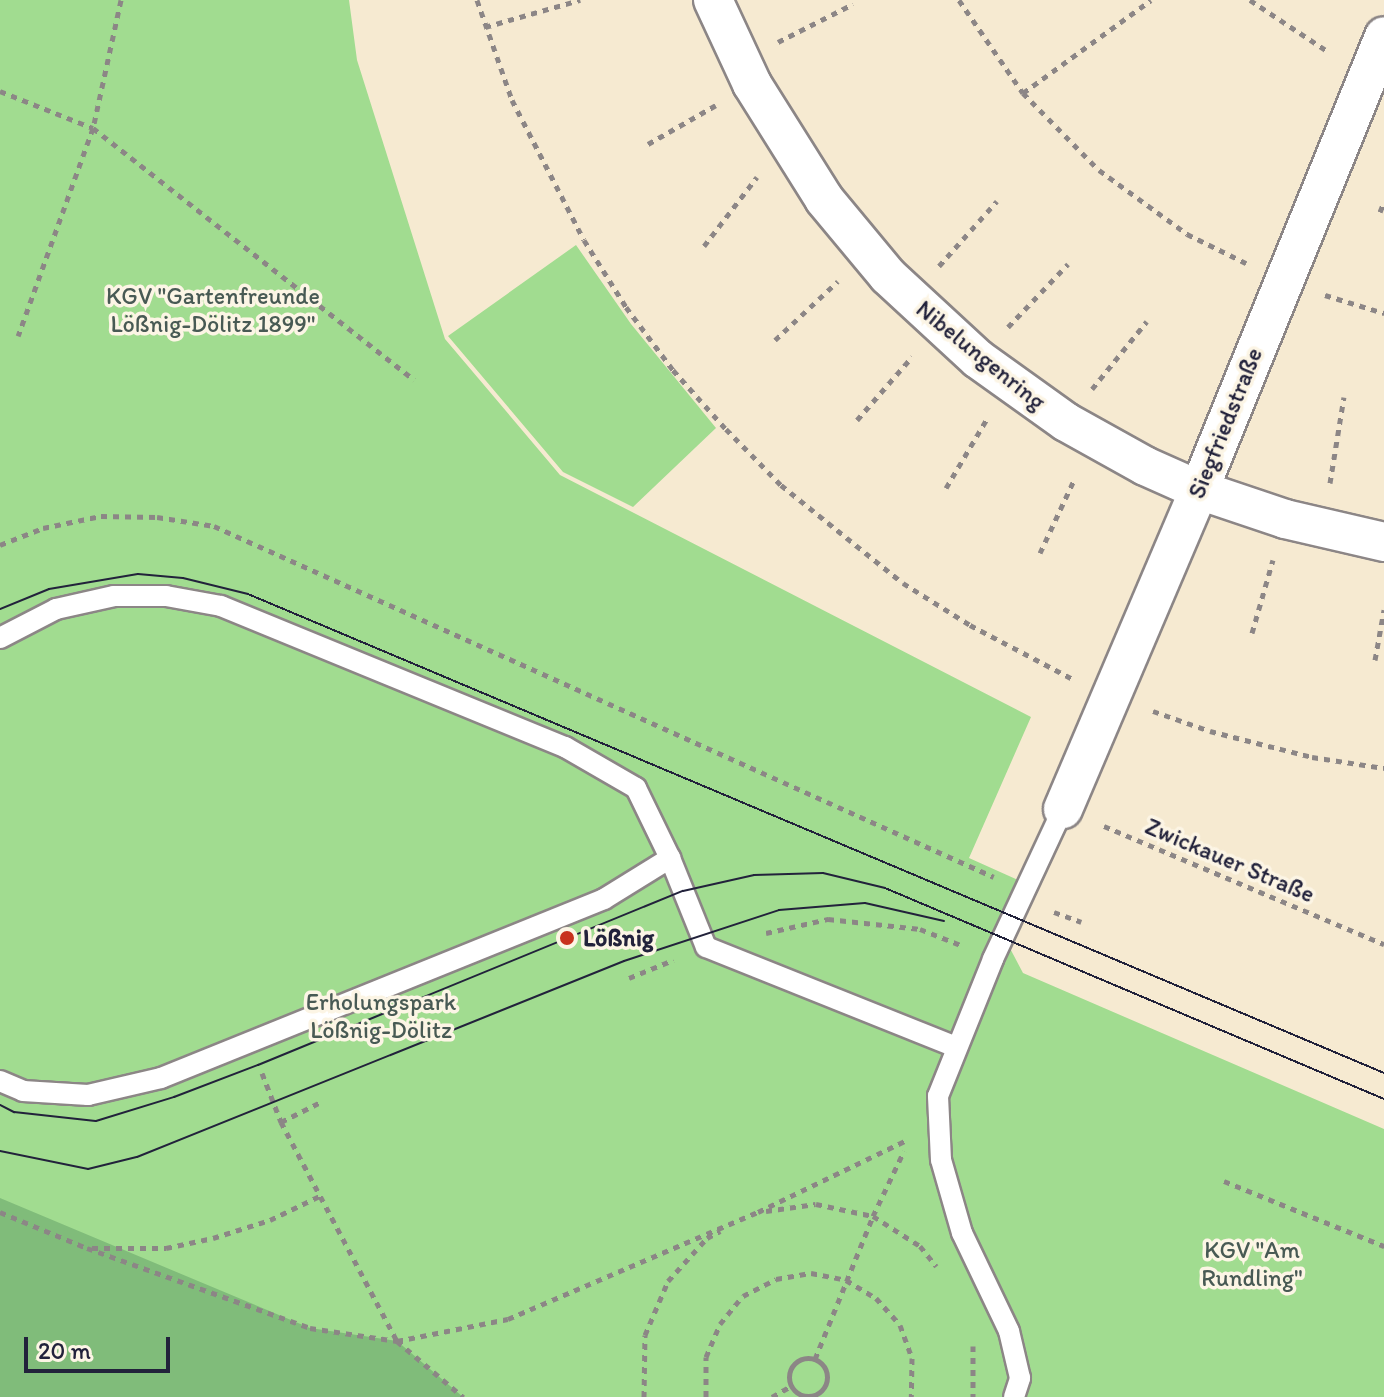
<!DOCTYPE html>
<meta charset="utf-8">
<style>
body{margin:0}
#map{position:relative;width:1384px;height:1397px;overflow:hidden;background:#f6ead1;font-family:Itim,sans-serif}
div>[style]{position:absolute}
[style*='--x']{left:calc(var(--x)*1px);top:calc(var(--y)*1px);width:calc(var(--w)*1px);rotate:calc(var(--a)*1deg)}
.green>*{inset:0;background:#a1dc90}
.forest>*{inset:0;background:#80bc7a}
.path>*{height:5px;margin-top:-2.5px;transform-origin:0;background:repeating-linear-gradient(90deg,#8c8686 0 6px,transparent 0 12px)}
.path>.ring{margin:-2.5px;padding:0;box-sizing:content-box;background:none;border:5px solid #8c8686;border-radius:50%}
.roads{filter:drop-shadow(2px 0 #8c8686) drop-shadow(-2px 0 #8c8686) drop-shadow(0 2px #8c8686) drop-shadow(0 -2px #8c8686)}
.service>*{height:20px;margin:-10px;padding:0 10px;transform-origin:10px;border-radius:10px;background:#fff}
.minor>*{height:38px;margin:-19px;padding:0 19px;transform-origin:19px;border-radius:19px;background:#fff}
.tram>*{height:2px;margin:-1px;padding:0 1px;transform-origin:1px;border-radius:1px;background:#22223b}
.dots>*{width:22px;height:22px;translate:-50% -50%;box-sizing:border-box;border:4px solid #fcf5e5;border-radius:50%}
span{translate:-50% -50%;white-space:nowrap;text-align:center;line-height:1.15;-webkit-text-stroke:7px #fcf5e5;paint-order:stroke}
.park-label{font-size:24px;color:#485a54}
.street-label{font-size:24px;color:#22223b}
.poi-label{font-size:24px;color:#22223b;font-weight:700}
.left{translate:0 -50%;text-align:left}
.scale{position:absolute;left:24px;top:1337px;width:146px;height:36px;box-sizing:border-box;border:4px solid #22223b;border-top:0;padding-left:10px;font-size:24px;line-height:28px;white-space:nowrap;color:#22223b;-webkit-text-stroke:6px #fcf5e5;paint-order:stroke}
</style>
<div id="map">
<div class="green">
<i style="clip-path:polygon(0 0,349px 0,357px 60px,445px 339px,560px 475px,1031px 717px,969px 858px,1027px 884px,1004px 937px,1023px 973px,1384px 1129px,1384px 1397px,0 1397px)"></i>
<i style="clip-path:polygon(576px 245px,631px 324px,716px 428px,633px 507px,563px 472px,448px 336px)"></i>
</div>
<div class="forest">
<i style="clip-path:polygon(0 1198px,310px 1328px,397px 1341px,463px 1397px,0 1397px)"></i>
</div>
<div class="path">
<i style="--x:121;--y:0;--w:131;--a:102.3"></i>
<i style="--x:93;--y:128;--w:408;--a:38.1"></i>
<i style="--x:477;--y:0;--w:106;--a:70.7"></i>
<i style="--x:512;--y:100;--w:157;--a:62.8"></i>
<i style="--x:584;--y:240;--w:79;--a:57.9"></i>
<i style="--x:626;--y:307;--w:79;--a:53.3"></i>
<i style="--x:673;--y:370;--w:79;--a:48.1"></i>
<i style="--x:726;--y:429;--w:78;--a:45.5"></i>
<i style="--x:781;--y:485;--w:156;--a:38.8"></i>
<i style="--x:903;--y:583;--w:79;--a:32.1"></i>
<i style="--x:970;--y:625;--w:116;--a:27.7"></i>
<i style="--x:959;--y:0;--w:113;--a:55.5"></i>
<i style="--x:1023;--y:93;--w:108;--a:45.4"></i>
<i style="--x:1099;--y:170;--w:109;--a:36"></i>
<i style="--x:1187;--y:234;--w:66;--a:26.2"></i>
<i style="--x:1250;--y:0;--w:95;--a:33.4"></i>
<i style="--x:485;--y:27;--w:99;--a:-15.9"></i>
<i style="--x:778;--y:42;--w:84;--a:-26.9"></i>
<i style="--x:0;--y:91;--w:100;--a:21.7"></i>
<i style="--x:93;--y:128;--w:221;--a:109.8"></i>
<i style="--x:1023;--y:93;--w:158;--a:-36"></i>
<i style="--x:648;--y:144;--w:78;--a:-29.8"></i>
<i style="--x:1380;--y:212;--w:11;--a:-68"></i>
<i style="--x:704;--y:246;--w:87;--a:-52.5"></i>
<i style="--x:939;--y:266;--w:87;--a:-48.3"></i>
<i style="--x:1325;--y:295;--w:62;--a:17"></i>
<i style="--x:1008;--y:327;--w:87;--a:-46.4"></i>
<i style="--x:775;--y:340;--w:86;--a:-43.1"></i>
<i style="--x:1092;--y:389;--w:87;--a:-51"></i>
<i style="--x:857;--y:420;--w:84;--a:-48.9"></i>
<i style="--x:1330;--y:483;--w:87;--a:-80.8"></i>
<i style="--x:946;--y:488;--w:82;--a:-59.4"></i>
<i style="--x:0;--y:545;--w:46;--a:-21.6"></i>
<i style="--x:43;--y:528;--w:59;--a:-11.7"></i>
<i style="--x:101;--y:516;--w:56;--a:1"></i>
<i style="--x:157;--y:517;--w:58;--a:9"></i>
<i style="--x:214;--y:526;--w:855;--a:24.23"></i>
<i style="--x:1040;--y:553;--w:83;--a:-65"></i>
<i style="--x:1252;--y:633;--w:76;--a:-74"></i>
<i style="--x:1375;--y:660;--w:51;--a:-79.8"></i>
<i style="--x:1153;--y:711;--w:60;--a:19.3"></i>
<i style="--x:1210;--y:731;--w:105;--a:14.3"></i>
<i style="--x:1312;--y:757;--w:73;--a:8.7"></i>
<i style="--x:1104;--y:826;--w:304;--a:22.9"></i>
<i style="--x:1054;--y:912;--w:29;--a:20"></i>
<i style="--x:766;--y:933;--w:64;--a:-12.7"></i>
<i style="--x:828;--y:919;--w:93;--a:6.2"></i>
<i style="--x:920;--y:929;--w:46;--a:21.6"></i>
<i style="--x:629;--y:978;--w:48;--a:-22.2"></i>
<i style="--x:262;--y:1073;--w:53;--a:68.8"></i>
<i style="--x:281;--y:1122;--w:248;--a:62.1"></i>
<i style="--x:397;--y:1341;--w:87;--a:40.3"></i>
<i style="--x:281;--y:1122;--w:45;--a:-26.6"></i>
<i style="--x:1224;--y:1181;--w:173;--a:22.1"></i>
<i style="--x:766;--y:1211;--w:50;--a:-8"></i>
<i style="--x:816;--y:1204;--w:58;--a:11.9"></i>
<i style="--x:873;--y:1216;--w:56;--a:32.6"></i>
<i style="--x:920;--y:1246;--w:26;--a:51"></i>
<i style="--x:0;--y:1212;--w:94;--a:22.5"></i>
<i style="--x:87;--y:1248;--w:237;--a:19.7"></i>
<i style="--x:310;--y:1328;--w:88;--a:8.5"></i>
<i style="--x:397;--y:1341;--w:113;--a:-11.2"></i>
<i style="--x:508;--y:1319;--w:272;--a:-23.2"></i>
<i style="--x:758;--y:1212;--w:163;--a:-25.8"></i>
<i style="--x:92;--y:1248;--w:74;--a:0"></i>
<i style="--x:166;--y:1248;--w:48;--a:-12"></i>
<i style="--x:213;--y:1238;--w:60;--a:-17.5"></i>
<i style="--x:270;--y:1220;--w:58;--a:-25.7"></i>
<i style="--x:973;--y:1346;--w:51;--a:90"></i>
<i class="ring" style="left:789px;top:1358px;width:33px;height:33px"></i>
<i style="--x:815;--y:1359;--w:154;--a:-67.9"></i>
<i style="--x:873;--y:1216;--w:72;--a:-64.5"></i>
<i style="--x:644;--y:1397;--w:62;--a:-89.1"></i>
<i style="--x:645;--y:1335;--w:59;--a:-66.9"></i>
<i style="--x:668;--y:1281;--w:58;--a:-47.8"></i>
<i style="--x:707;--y:1238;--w:15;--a:-28"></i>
<i style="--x:706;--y:1397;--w:40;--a:-90"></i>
<i style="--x:706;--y:1357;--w:36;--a:-67"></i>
<i style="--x:720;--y:1324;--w:36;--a:-51"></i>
<i style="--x:743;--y:1296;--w:37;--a:-27"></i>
<i style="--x:776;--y:1279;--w:36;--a:-10"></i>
<i style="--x:811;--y:1273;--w:36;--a:11"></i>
<i style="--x:846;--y:1280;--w:35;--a:31"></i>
<i style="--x:876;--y:1298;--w:36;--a:48"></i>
<i style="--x:900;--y:1325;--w:35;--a:70"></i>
<i style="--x:912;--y:1358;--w:39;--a:91"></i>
<i style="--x:772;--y:1397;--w:22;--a:-30"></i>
</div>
<div class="roads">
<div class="service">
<i style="--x:0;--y:638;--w:63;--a:-27.4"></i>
<i style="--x:56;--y:609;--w:59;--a:-12.6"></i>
<i style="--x:114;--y:596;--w:52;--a:0"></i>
<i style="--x:166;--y:596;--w:56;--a:10.3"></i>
<i style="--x:221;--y:606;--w:372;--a:22.3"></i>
<i style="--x:565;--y:747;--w:82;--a:30"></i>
<i style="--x:636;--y:788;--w:78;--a:64.1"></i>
<i style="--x:670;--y:858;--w:96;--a:68"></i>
<i style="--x:706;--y:947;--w:269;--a:21.8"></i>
<i style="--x:0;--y:1081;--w:25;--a:23"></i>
<i style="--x:23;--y:1091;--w:65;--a:3.5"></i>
<i style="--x:88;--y:1095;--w:75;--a:-13.1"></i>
<i style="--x:161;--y:1078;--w:478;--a:-22"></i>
<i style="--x:604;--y:899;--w:78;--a:-31.8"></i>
<i style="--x:1014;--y:1397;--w:20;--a:-72"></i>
<i style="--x:1020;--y:1378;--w:48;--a:-103.2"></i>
<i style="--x:1009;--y:1331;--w:109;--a:-115.6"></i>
<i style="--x:962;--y:1233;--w:76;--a:-106"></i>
<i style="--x:941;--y:1160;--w:64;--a:-92.7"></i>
<i style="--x:938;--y:1096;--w:148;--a:-68.1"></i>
<i style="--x:993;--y:959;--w:166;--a:-65"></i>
</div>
<div class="minor">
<i style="--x:713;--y:0;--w:93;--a:65.1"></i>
<i style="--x:752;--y:84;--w:136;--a:57.9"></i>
<i style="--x:824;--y:199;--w:100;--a:50.3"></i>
<i style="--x:888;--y:276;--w:122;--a:42.7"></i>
<i style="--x:978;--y:359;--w:108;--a:35.6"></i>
<i style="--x:1066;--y:422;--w:90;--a:29.1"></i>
<i style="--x:1145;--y:466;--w:59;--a:24"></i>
<i style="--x:1199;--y:490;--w:91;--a:18.6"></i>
<i style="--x:1285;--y:519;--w:102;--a:13.1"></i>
<i style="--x:1063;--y:809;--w:347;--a:-66.9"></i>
<i style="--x:1199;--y:490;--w:490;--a:-67.8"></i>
</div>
</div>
<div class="tram">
<i style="--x:0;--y:609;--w:53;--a:-22.2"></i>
<i style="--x:49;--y:589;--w:90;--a:-9.6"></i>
<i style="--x:138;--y:574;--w:45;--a:5.1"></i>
<i style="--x:183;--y:578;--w:67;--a:13.8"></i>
<i style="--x:248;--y:594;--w:1233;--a:22.86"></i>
<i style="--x:0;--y:1105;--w:16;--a:27"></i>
<i style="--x:14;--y:1112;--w:82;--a:6.3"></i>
<i style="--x:96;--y:1121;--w:82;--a:-17.1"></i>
<i style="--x:174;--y:1097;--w:90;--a:-20.9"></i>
<i style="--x:258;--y:1065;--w:459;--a:-22.3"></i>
<i style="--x:683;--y:891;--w:73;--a:-12.7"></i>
<i style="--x:754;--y:875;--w:69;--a:-1.7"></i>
<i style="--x:823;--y:873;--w:64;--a:13.6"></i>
<i style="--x:885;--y:888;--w:542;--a:22.92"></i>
<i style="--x:0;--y:1151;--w:90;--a:11.6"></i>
<i style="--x:88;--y:1169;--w:50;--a:-13.8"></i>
<i style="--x:137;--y:1157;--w:525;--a:-21.92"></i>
<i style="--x:624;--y:961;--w:163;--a:-18.2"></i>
<i style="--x:779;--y:910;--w:86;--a:-4.7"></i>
<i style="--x:865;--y:903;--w:81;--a:12.8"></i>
</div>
<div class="dots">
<i style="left:567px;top:938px;background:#c8321e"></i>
</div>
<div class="park-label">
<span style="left:213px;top:310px">KGV "Gartenfreunde<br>Lößnig-Dölitz 1899"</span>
<span style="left:381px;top:1016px">Erholungspark<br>Lößnig-Dölitz</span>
<span style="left:1252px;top:1264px">KGV "Am<br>Rundling"</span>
</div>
<div class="street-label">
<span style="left:981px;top:355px;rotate:39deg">Nibelungenring</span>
<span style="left:1225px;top:423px;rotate:-68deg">Siegfriedstraße</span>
<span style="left:1230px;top:860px;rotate:23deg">Zwickauer Straße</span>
</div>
<div class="poi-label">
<span class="left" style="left:583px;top:938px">Lößnig</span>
</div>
<div class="scale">20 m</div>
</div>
